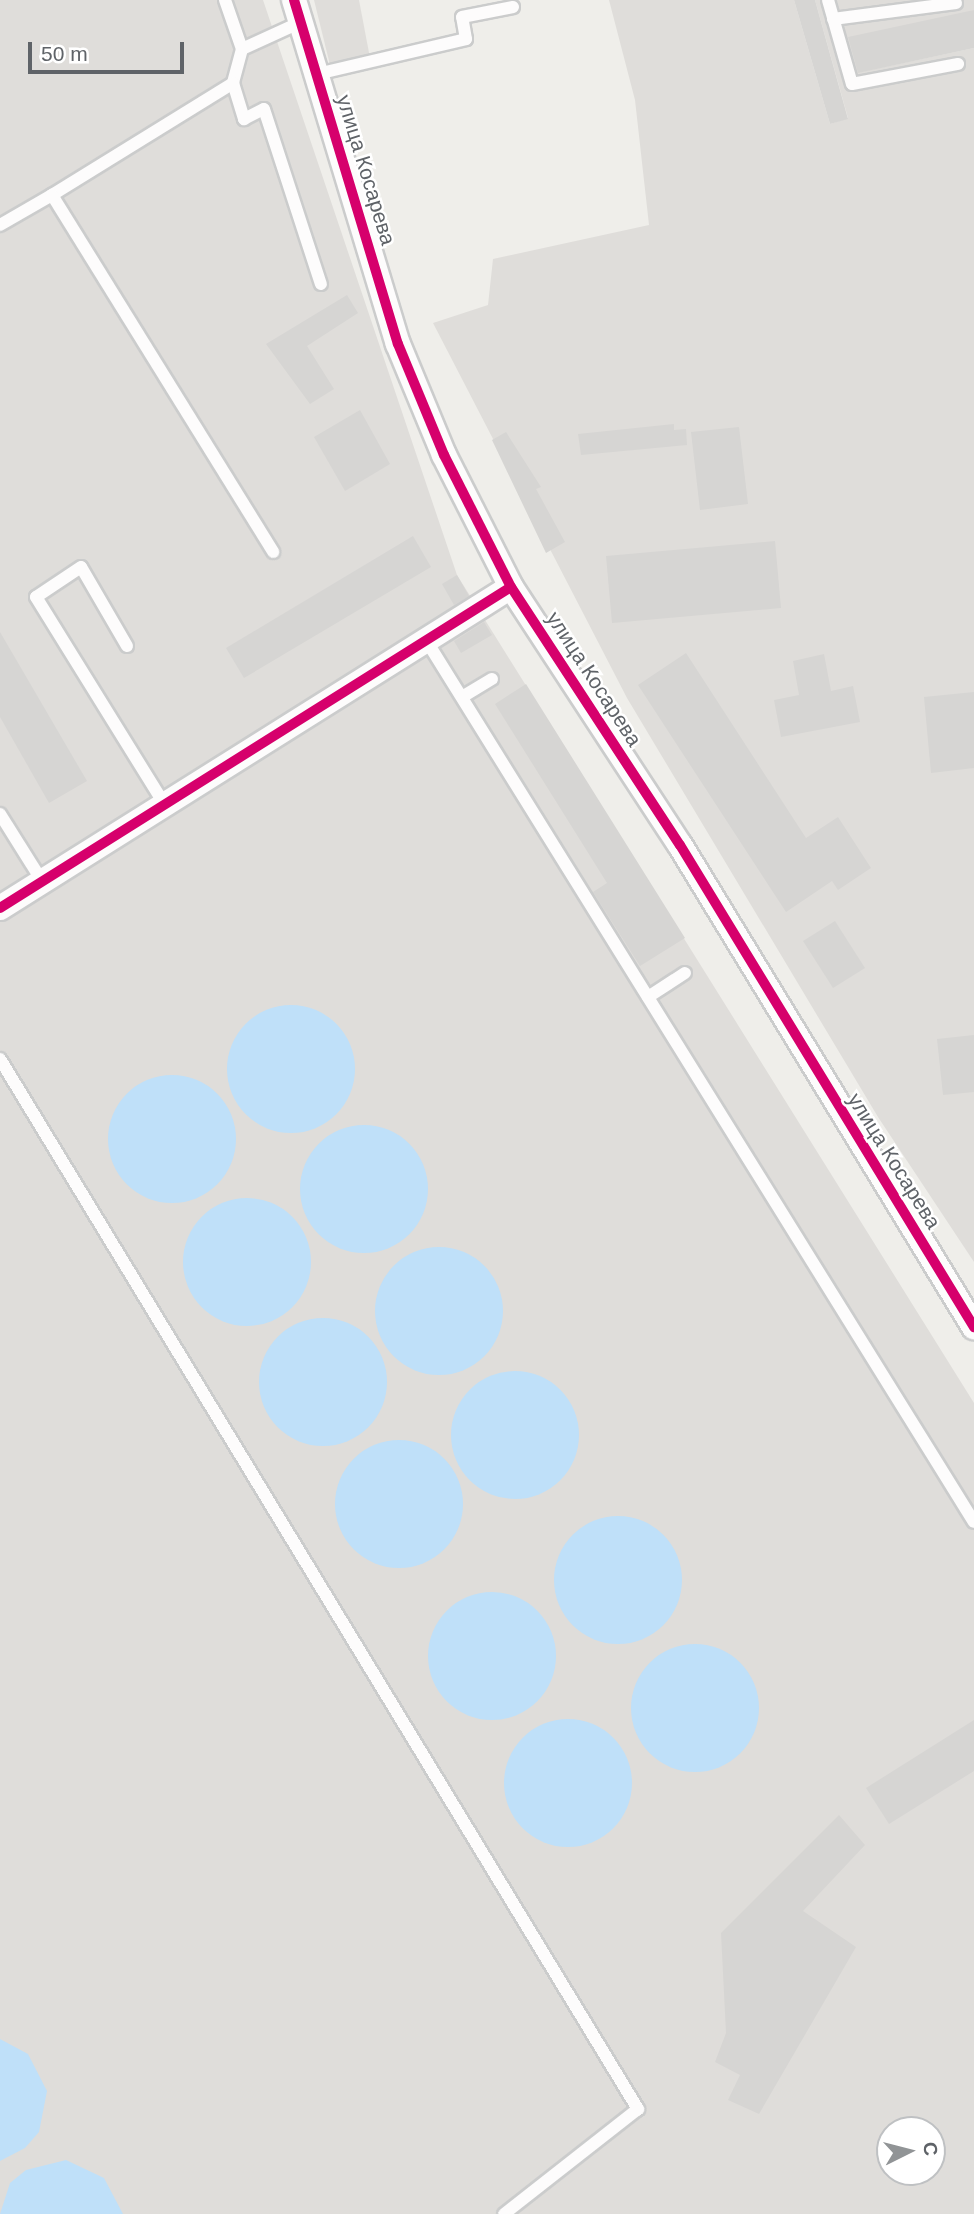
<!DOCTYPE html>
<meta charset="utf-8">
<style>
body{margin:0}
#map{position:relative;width:974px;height:2214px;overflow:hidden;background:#efeeea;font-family:Helvetica,sans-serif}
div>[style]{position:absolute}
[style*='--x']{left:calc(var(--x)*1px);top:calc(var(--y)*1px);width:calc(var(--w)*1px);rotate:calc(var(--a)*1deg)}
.industrial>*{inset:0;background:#dfddda}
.water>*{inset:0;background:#bfe0f9}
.round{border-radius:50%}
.building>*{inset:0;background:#d6d5d3}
.roads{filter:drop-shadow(2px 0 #cbcccc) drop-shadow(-2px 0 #cbcccc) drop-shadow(0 2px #cbcccc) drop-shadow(0 -2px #cbcccc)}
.lane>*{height:12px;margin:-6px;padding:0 6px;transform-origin:6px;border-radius:6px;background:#fdfcfc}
.street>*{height:24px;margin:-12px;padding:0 12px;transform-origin:12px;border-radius:12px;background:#fdfcfc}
.cycleway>*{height:10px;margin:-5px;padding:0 5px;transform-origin:5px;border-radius:5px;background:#d6006c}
span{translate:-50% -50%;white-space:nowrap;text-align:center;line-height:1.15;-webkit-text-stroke:5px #fff;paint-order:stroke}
.street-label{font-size:21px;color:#5f6368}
.north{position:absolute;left:876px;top:2116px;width:70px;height:70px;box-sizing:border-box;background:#fff;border:2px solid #bfc1c3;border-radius:50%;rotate:84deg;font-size:19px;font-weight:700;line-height:28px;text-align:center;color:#5f6368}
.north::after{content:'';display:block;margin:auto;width:24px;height:32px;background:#919496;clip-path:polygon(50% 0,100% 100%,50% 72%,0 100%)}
.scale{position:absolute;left:28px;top:42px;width:156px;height:32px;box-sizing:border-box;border:4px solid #5f6368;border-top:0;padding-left:9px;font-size:21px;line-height:24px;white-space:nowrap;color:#5f6368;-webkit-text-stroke:5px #fff;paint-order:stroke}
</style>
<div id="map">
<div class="industrial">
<i style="clip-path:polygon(evenodd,0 0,263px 0,457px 575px,974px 1403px,974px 2214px,0 2214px,0 0,890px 2130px,932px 2130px,932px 2172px,890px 2172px,890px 2130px)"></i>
<i style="clip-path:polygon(314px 0,359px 0,370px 58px,331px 69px)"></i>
<i style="clip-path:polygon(609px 0,794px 0,830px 124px,848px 118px,815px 0,974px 0,974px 10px,860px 72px,974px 48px,974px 1262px,878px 1117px,627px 698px,433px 323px,488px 305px,493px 259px,649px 225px,635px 100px)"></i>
</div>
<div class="water">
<i class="round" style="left:227px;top:1005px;width:128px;height:128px"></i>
<i class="round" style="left:108px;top:1075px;width:128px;height:128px"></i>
<i class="round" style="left:300px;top:1125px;width:128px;height:128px"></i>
<i class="round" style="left:183px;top:1198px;width:128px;height:128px"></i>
<i class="round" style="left:375px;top:1247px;width:128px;height:128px"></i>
<i class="round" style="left:259px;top:1318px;width:128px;height:128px"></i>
<i class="round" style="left:451px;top:1371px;width:128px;height:128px"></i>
<i class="round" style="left:335px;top:1440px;width:128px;height:128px"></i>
<i class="round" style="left:554px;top:1516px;width:128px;height:128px"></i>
<i class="round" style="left:428px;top:1592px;width:128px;height:128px"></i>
<i class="round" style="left:631px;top:1644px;width:128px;height:128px"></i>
<i class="round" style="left:504px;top:1719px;width:128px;height:128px"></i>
<i style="clip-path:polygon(0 2039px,28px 2054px,47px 2091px,39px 2132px,25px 2148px,0 2161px)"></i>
<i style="clip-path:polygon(66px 2160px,104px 2178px,123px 2214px,0 2214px,10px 2183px,26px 2170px)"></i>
</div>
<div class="building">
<i style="clip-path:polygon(794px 0,815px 0,848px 119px,830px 124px)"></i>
<i style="clip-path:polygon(974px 10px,974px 48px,858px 73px,848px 37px)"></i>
<i style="clip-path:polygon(347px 295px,358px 313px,307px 346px,334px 389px,310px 404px,266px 344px)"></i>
<i style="clip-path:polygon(360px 410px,390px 464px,345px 491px,314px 437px)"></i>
<i style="clip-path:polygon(674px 424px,674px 430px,686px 429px,687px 445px,581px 455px,578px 434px)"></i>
<i style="clip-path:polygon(739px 427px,748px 504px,700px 510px,691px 432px)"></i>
<i style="clip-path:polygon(506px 432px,541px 487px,536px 489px,565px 542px,546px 553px,492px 440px)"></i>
<i style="clip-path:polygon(413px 536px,431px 567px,244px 678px,226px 648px)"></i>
<i style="clip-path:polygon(775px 541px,781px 608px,612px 623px,606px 556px)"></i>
<i style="clip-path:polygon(457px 575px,469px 596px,454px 605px,442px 584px)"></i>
<i style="clip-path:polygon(484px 622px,492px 635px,461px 653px,454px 641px)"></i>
<i style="clip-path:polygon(0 632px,87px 781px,49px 803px,0 717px)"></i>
<i style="clip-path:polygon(686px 653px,806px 838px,838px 817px,871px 868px,838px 890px,832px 881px,786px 912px,638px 685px)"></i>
<i style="clip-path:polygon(824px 654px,831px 691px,853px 686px,860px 722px,781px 737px,774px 700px,799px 695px,793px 661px)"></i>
<i style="clip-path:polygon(526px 684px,685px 938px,640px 966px,593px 892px,607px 883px,495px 704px)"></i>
<i style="clip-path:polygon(974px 692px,974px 768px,931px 773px,924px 697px)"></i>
<i style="clip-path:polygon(835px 921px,865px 968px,833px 988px,803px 941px)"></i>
<i style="clip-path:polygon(974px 1035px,974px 1092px,943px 1095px,937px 1039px)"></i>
<i style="clip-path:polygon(974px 1720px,974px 1771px,889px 1824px,866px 1788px)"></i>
<i style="clip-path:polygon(839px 1815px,865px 1845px,803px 1911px,856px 1947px,759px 2114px,728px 2100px,740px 2075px,715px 2062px,726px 2033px,721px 1933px)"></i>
</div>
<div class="roads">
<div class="lane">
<i style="--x:225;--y:0;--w:52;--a:70.9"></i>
<i style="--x:242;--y:49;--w:65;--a:-24.6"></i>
<i style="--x:828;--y:0;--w:87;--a:74.1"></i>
<i style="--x:852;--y:84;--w:108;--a:-10.7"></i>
<i style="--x:833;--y:19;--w:124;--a:-7.4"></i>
<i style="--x:242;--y:49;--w:35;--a:105"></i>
<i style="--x:233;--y:83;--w:38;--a:73"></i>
<i style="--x:244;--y:119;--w:22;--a:-27"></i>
<i style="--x:264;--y:109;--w:184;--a:72"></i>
<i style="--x:317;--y:74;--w:153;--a:-13.2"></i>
<i style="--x:466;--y:39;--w:22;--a:-100"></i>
<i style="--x:462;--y:17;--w:52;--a:-11.1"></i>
<i style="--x:52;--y:195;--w:213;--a:-31.7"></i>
<i style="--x:0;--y:225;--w:60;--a:-30"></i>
<i style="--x:52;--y:195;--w:420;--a:58.2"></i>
<i style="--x:426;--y:640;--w:1038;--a:58.15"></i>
<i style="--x:127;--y:646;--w:91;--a:-120.2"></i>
<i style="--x:81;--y:567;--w:54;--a:146.3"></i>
<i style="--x:36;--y:597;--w:245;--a:58.2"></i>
<i style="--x:462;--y:697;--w:35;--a:-31"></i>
<i style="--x:0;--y:814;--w:79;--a:57.9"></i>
<i style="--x:648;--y:997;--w:44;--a:-33"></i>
<i style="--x:0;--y:1059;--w:1229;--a:58.72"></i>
<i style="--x:638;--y:2109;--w:170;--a:141.9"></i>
</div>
<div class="street">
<i style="--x:294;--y:0;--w:359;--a:73.2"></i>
<i style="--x:398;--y:344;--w:120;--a:67.5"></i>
<i style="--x:444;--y:455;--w:148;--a:63.1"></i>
<i style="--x:511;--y:587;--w:308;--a:56.8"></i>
<i style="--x:680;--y:845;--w:565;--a:58.62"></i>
<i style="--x:0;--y:908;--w:603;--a:-32.14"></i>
</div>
</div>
<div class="cycleway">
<i style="--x:294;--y:0;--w:359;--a:73.2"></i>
<i style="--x:398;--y:344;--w:120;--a:67.5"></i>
<i style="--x:444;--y:455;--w:148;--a:63.1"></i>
<i style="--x:511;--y:587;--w:308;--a:56.8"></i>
<i style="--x:680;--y:845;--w:565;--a:58.62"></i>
<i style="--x:0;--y:908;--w:603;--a:-32.14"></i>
</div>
<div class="street-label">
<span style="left:366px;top:170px;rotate:73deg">улица Косарева</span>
<span style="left:594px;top:679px;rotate:57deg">улица Косарева</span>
<span style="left:894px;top:1161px;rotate:58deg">улица Косарева</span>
</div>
<div class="north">С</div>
<div class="scale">50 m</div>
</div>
